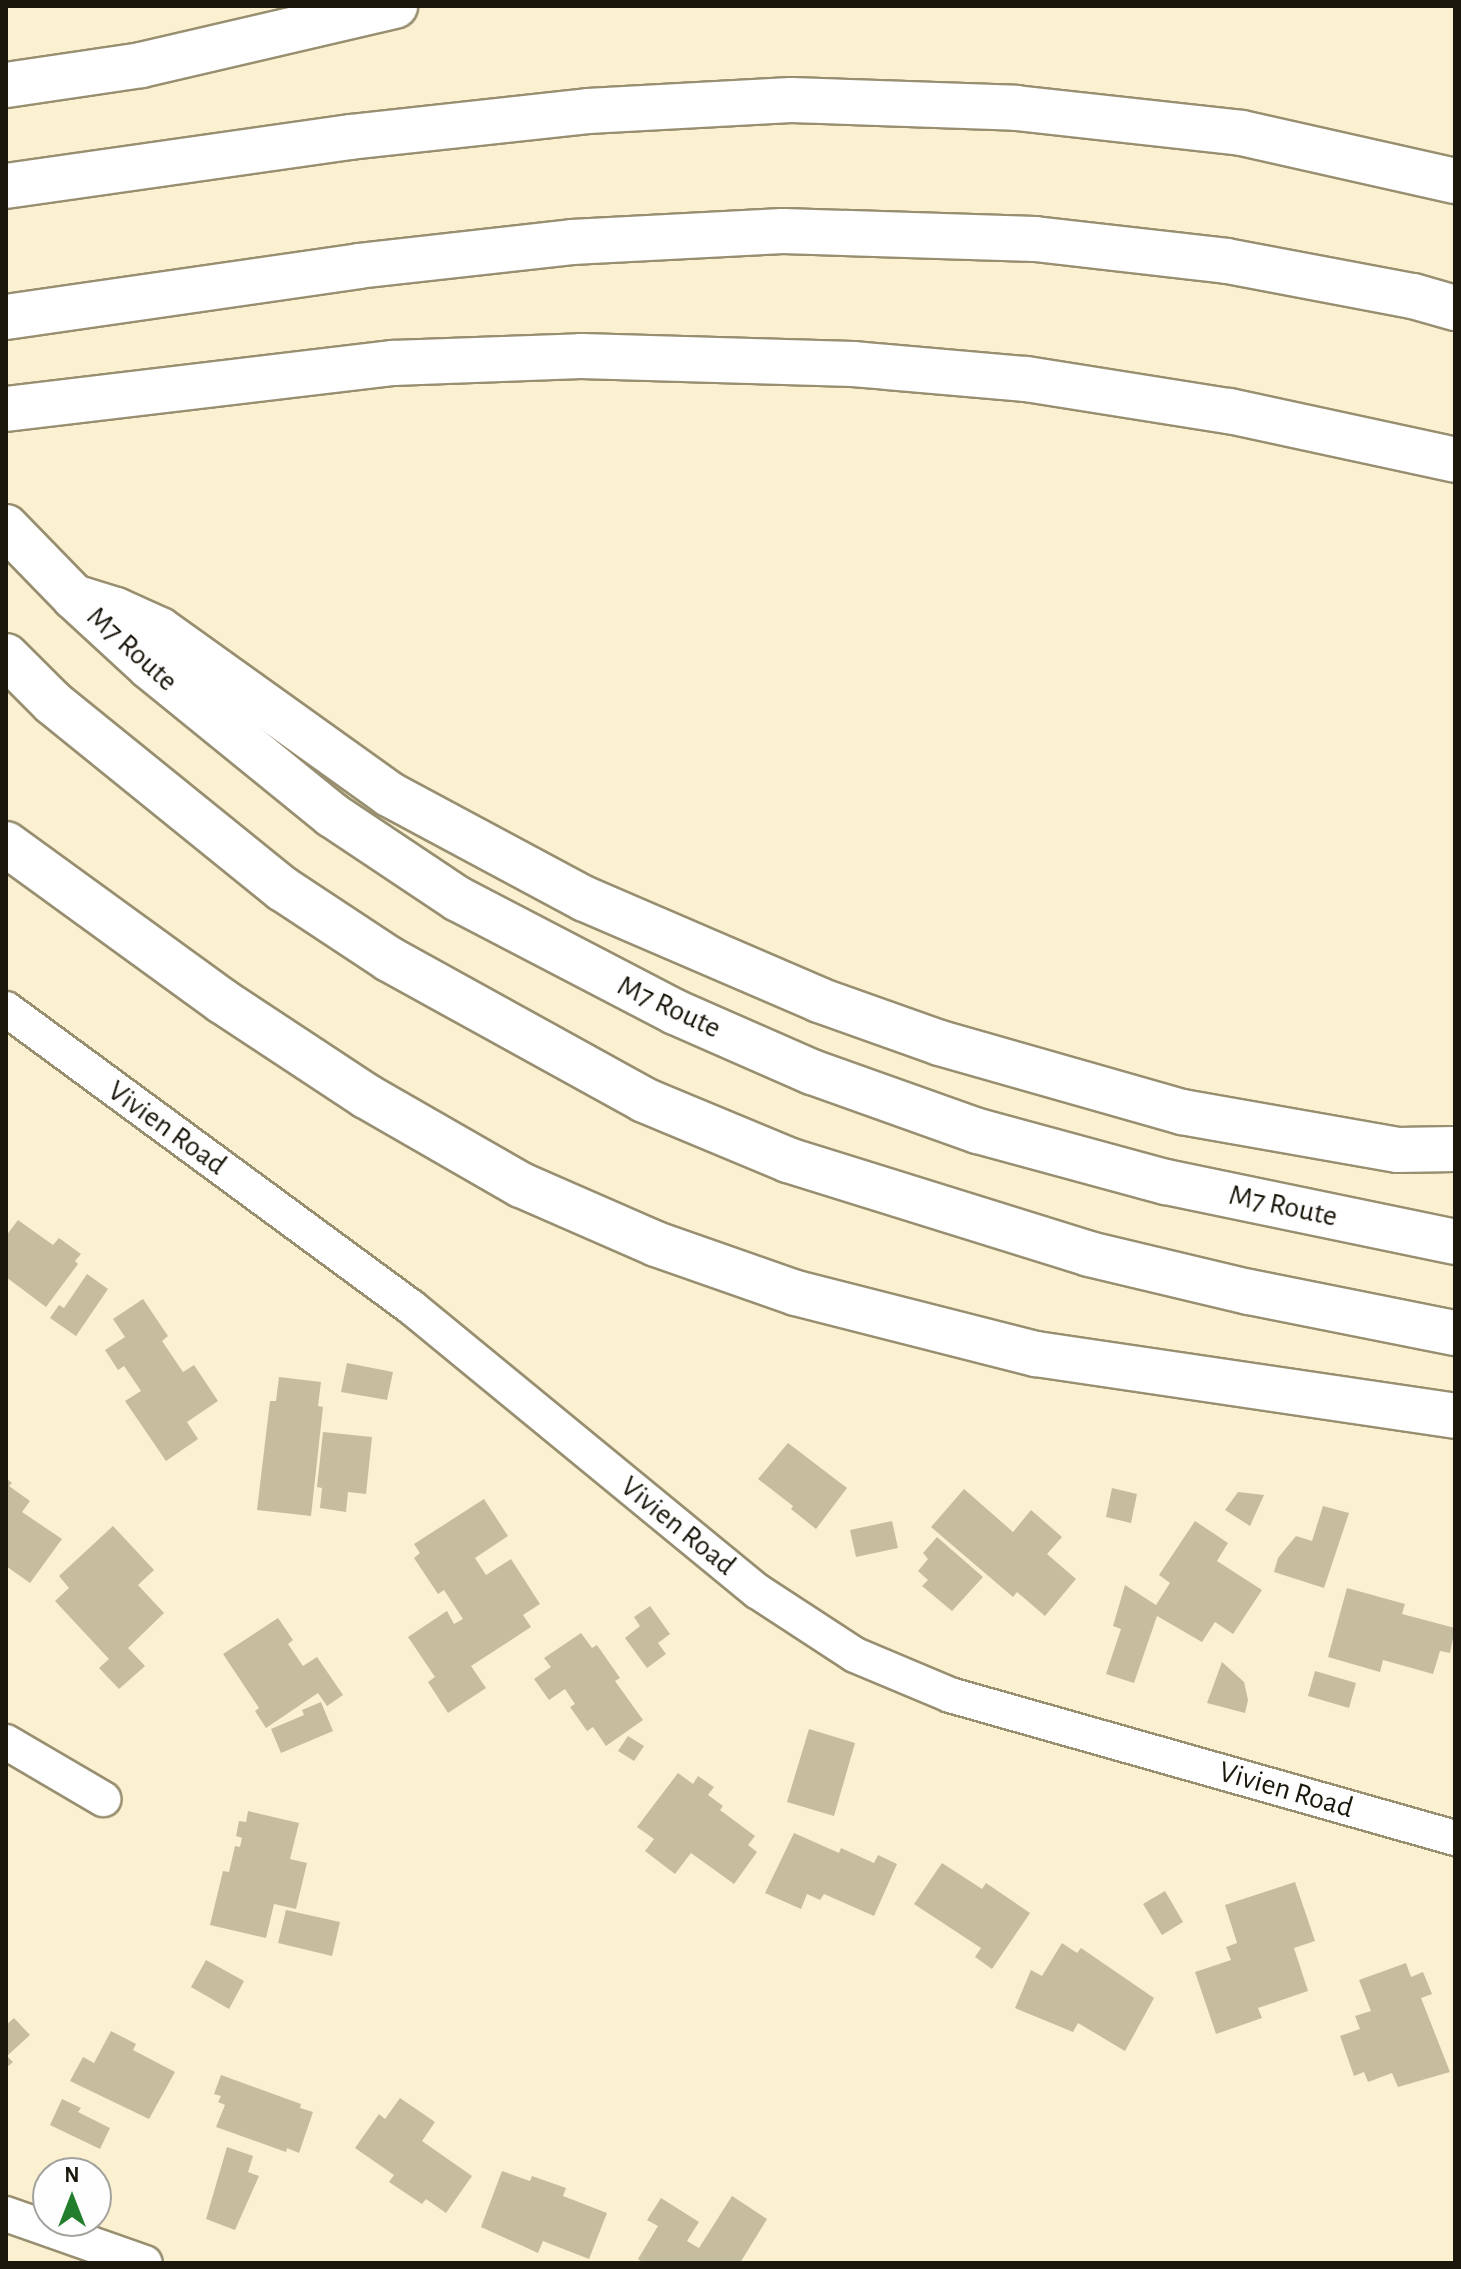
<!DOCTYPE html>
<style>
body{margin:0}
#map{position:relative;width:1461px;height:2269px;overflow:hidden;background:#fbf1d1;font-family:"Alegreya Sans",sans-serif}
div>[style]{position:absolute}
[style*='--x']{left:calc(var(--x)*1px);top:calc(var(--y)*1px);width:calc(var(--w)*1px);rotate:calc(var(--a)*1deg)}
.building>*{inset:0;background:#c6bd9e}
.roads{filter:drop-shadow(2px 0 #988f71) drop-shadow(-2px 0 #988f71) drop-shadow(0 2px #988f71) drop-shadow(0 -2px #988f71)}
.minor>*{height:34px;margin:-17px;padding:0 17px;transform-origin:17px;border-radius:17px;background:#fff}
.trunk>*{height:44px;margin:-22px;padding:0 22px;transform-origin:22px;border-radius:22px;background:#fff}
.motorway>*{height:44px;margin:-22px;padding:0 22px;transform-origin:22px;border-radius:22px;background:#fff}
span{translate:-50% -50%;white-space:nowrap;text-align:center;line-height:1.15;-webkit-text-stroke:6px #fefefe;paint-order:stroke}
.street-label{font-size:30px;color:#1b170c}
.frame{position:absolute;inset:0;border:8px solid #1b170c;pointer-events:none}
.north{position:absolute;left:32px;top:2157px;width:80px;height:80px;box-sizing:border-box;background:#fefefe;border:2px solid #a3a29d;border-radius:50%;rotate:0deg;font-size:22px;font-weight:700;line-height:32px;text-align:center;color:#1b170c}
.north::after{content:'';display:block;margin:auto;width:28px;height:36px;background:#227e2d;clip-path:polygon(50% 0,100% 100%,50% 72%,0 100%)}
</style>
<div id="map">
<div class="building">
<i style="clip-path:polygon(18px 1220px,53px 1245px,59px 1238px,81px 1254px,75px 1261px,78px 1264px,46px 1307px,6px 1277px,6px 1236px)"></i>
<i style="clip-path:polygon(87px 1274px,108px 1289px,76px 1336px,50px 1318px,59px 1305px,64px 1308px)"></i>
<i style="clip-path:polygon(143px 1299px,168px 1336px,162px 1341px,183px 1372px,194px 1365px,218px 1401px,187px 1422px,198px 1439px,166px 1461px,125px 1401px,141px 1391px,124px 1366px,118px 1370px,105px 1350px,125px 1337px,113px 1319px)"></i>
<i style="clip-path:polygon(347px 1363px,393px 1372px,387px 1400px,341px 1392px)"></i>
<i style="clip-path:polygon(279px 1377px,321px 1382px,318px 1406px,323px 1407px,311px 1516px,257px 1510px,270px 1401px,276px 1401px)"></i>
<i style="clip-path:polygon(323px 1432px,372px 1437px,366px 1494px,348px 1492px,346px 1512px,320px 1508px,322px 1488px,317px 1487px)"></i>
<i style="clip-path:polygon(788px 1443px,847px 1488px,816px 1529px,791px 1509px,793px 1506px,758px 1479px)"></i>
<i style="clip-path:polygon(6px 1478px,12px 1483px,9px 1486px,30px 1501px,22px 1512px,62px 1539px,30px 1583px,6px 1566px)"></i>
<i style="clip-path:polygon(1112px 1488px,1137px 1494px,1131px 1523px,1106px 1517px)"></i>
<i style="clip-path:polygon(964px 1489px,1013px 1532px,1031px 1510px,1062px 1537px,1047px 1554px,1076px 1579px,1045px 1616px,1017px 1592px,1013px 1597px,931px 1527px)"></i>
<i style="clip-path:polygon(1238px 1492px,1264px 1495px,1250px 1526px,1225px 1510px)"></i>
<i style="clip-path:polygon(484px 1499px,508px 1536px,475px 1558px,486px 1575px,511px 1559px,540px 1604px,523px 1615px,531px 1627px,471px 1666px,486px 1688px,448px 1713px,428px 1682px,435px 1677px,408px 1637px,447px 1611px,454px 1624px,463px 1619px,444px 1590px,438px 1594px,414px 1558px,420px 1553px,414px 1544px)"></i>
<i style="clip-path:polygon(1323px 1506px,1349px 1513px,1324px 1588px,1274px 1572px,1278px 1558px,1296px 1536px,1312px 1541px)"></i>
<i style="clip-path:polygon(892px 1521px,898px 1548px,856px 1557px,850px 1530px)"></i>
<i style="clip-path:polygon(1195px 1521px,1228px 1543px,1217px 1561px,1262px 1590px,1233px 1634px,1215px 1622px,1202px 1642px,1157px 1616px,1134px 1683px,1106px 1674px,1121px 1629px,1113px 1626px,1125px 1585px,1156px 1605px,1170px 1583px,1159px 1575px)"></i>
<i style="clip-path:polygon(113px 1526px,154px 1570px,138px 1585px,164px 1613px,128px 1648px,145px 1666px,119px 1689px,99px 1668px,109px 1659px,55px 1601px,69px 1588px,59px 1576px)"></i>
<i style="clip-path:polygon(937px 1537px,983px 1577px,952px 1611px,922px 1586px,928px 1580px,918px 1571px,928px 1559px,923px 1553px)"></i>
<i style="clip-path:polygon(1347px 1588px,1405px 1604px,1402px 1614px,1455px 1628px,1450px 1653px,1440px 1651px,1433px 1674px,1383px 1660px,1380px 1672px,1328px 1657px)"></i>
<i style="clip-path:polygon(650px 1606px,670px 1634px,658px 1643px,666px 1654px,647px 1668px,625px 1638px,640px 1626px,634px 1617px)"></i>
<i style="clip-path:polygon(278px 1618px,293px 1640px,288px 1644px,303px 1666px,317px 1657px,343px 1695px,327px 1706px,318px 1693px,266px 1728px,255px 1711px,259px 1708px,223px 1654px)"></i>
<i style="clip-path:polygon(581px 1633px,592px 1648px,597px 1645px,620px 1678px,615px 1681px,643px 1720px,606px 1746px,593px 1727px,587px 1731px,570px 1707px,575px 1704px,565px 1689px,549px 1700px,534px 1679px,551px 1667px,544px 1658px)"></i>
<i style="clip-path:polygon(1222px 1662px,1244px 1682px,1248px 1700px,1245px 1713px,1207px 1703px)"></i>
<i style="clip-path:polygon(1315px 1671px,1356px 1683px,1349px 1708px,1308px 1696px)"></i>
<i style="clip-path:polygon(321px 1702px,333px 1731px,281px 1753px,271px 1729px,304px 1715px,302px 1710px)"></i>
<i style="clip-path:polygon(809px 1729px,855px 1743px,834px 1816px,787px 1802px)"></i>
<i style="clip-path:polygon(628px 1736px,644px 1746px,634px 1761px,618px 1751px)"></i>
<i style="clip-path:polygon(678px 1773px,693px 1784px,698px 1776px,714px 1787px,708px 1795px,723px 1806px,720px 1810px,755px 1836px,748px 1845px,757px 1852px,734px 1884px,691px 1853px,675px 1874px,645px 1851px,654px 1839px,637px 1827px)"></i>
<i style="clip-path:polygon(248px 1811px,299px 1823px,290px 1859px,307px 1863px,296px 1909px,274px 1904px,266px 1938px,210px 1925px,223px 1871px,229px 1872px,235px 1846px,240px 1847px,242px 1838px,236px 1836px,239px 1821px,246px 1822px)"></i>
<i style="clip-path:polygon(794px 1833px,839px 1853px,841px 1848px,874px 1863px,878px 1855px,897px 1864px,874px 1916px,824px 1894px,820px 1900px,807px 1894px,801px 1909px,765px 1893px)"></i>
<i style="clip-path:polygon(942px 1863px,982px 1889px,986px 1883px,1030px 1913px,992px 1969px,975px 1957px,981px 1948px,914px 1904px)"></i>
<i style="clip-path:polygon(1295px 1882px,1315px 1941px,1294px 1948px,1308px 1991px,1258px 2008px,1262px 2018px,1216px 2034px,1195px 1972px,1231px 1960px,1226px 1947px,1237px 1943px,1225px 1905px)"></i>
<i style="clip-path:polygon(1165px 1891px,1183px 1922px,1162px 1935px,1143px 1904px)"></i>
<i style="clip-path:polygon(286px 1910px,340px 1922px,332px 1956px,278px 1943px)"></i>
<i style="clip-path:polygon(1062px 1943px,1077px 1953px,1081px 1948px,1154px 1998px,1125px 2051px,1078px 2023px,1073px 2032px,1015px 2008px,1031px 1970px,1042px 1976px)"></i>
<i style="clip-path:polygon(206px 1960px,244px 1981px,229px 2009px,191px 1987px)"></i>
<i style="clip-path:polygon(1406px 1963px,1411px 1977px,1423px 1972px,1432px 1994px,1421px 1998px,1450px 2072px,1398px 2087px,1392px 2073px,1368px 2082px,1364px 2072px,1354px 2076px,1340px 2036px,1360px 2029px,1355px 2016px,1371px 2011px,1359px 1980px)"></i>
<i style="clip-path:polygon(14px 2018px,30px 2035px,7px 2056px,13px 2062px,6px 2068px,6px 2025px)"></i>
<i style="clip-path:polygon(111px 2031px,136px 2044px,133px 2050px,175px 2072px,149px 2119px,70px 2081px,83px 2057px,94px 2063px)"></i>
<i style="clip-path:polygon(221px 2075px,301px 2104px,300px 2108px,313px 2112px,299px 2153px,287px 2148px,286px 2152px,216px 2127px,225px 2105px,218px 2102px,221px 2096px,214px 2094px)"></i>
<i style="clip-path:polygon(400px 2098px,435px 2122px,422px 2141px,472px 2176px,446px 2213px,426px 2199px,422px 2204px,389px 2182px,394px 2175px,355px 2148px,379px 2114px,385px 2119px)"></i>
<i style="clip-path:polygon(62px 2099px,81px 2108px,78px 2112px,110px 2128px,100px 2149px,50px 2125px)"></i>
<i style="clip-path:polygon(227px 2147px,253px 2156px,248px 2172px,259px 2176px,235px 2230px,206px 2219px)"></i>
<i style="clip-path:polygon(502px 2171px,530px 2181px,532px 2176px,566px 2188px,563px 2196px,607px 2213px,589px 2259px,543px 2241px,538px 2253px,481px 2227px)"></i>
<i style="clip-path:polygon(732px 2196px,767px 2219px,740px 2263px,644px 2263px,638px 2259px,658px 2226px,647px 2220px,661px 2198px,699px 2222px,687px 2241px,699px 2248px)"></i>
</div>
<div class="roads">
<div class="minor">
<i style="--x:6;--y:1009;--w:503;--a:36.35"></i>
<i style="--x:411;--y:1307;--w:448;--a:39.4"></i>
<i style="--x:757;--y:1591;--w:117;--a:33.1"></i>
<i style="--x:855;--y:1655;--w:103;--a:22.8"></i>
<i style="--x:950;--y:1695;--w:525;--a:15.81"></i>
<i style="--x:6;--y:1742;--w:113;--a:30.4"></i>
<i style="--x:6;--y:2214;--w:147;--a:19.4"></i>
</div>
<div class="trunk">
<i style="--x:6;--y:527;--w:98;--a:45.8"></i>
<i style="--x:74;--y:597;--w:103;--a:42.6"></i>
<i style="--x:150;--y:667;--w:235;--a:39.1"></i>
<i style="--x:332;--y:815;--w:151;--a:33.7"></i>
<i style="--x:458;--y:899;--w:245;--a:27.5"></i>
<i style="--x:675;--y:1012;--w:150;--a:23.7"></i>
<i style="--x:812;--y:1072;--w:176;--a:19.6"></i>
<i style="--x:978;--y:1131;--w:195;--a:15.2"></i>
<i style="--x:1166;--y:1182;--w:295;--a:11.7"></i>
<i style="--x:6;--y:656;--w:66;--a:45"></i>
<i style="--x:53;--y:703;--w:296;--a:39"></i>
<i style="--x:283;--y:889;--w:127;--a:33.4"></i>
<i style="--x:389;--y:959;--w:291;--a:28.9"></i>
<i style="--x:644;--y:1100;--w:156;--a:22.6"></i>
<i style="--x:788;--y:1160;--w:315;--a:17.3"></i>
<i style="--x:1089;--y:1254;--w:164;--a:13.4"></i>
<i style="--x:1249;--y:1292;--w:210;--a:11.3"></i>
</div>
<div class="motorway">
<i style="--x:6;--y:85;--w:136;--a:-8.4"></i>
<i style="--x:141;--y:65;--w:261;--a:-13.1"></i>
<i style="--x:6;--y:186;--w:347;--a:-8.1"></i>
<i style="--x:350;--y:137;--w:239;--a:-6.2"></i>
<i style="--x:588;--y:111;--w:203;--a:-3.1"></i>
<i style="--x:791;--y:100;--w:225;--a:2"></i>
<i style="--x:1016;--y:108;--w:227;--a:6.3"></i>
<i style="--x:1242;--y:133;--w:218;--a:12.7"></i>
<i style="--x:6;--y:317;--w:356;--a:-8.2"></i>
<i style="--x:358;--y:266;--w:215;--a:-6.4"></i>
<i style="--x:572;--y:242;--w:211;--a:-3"></i>
<i style="--x:783;--y:231;--w:252;--a:1.8"></i>
<i style="--x:1035;--y:239;--w:193;--a:6.5"></i>
<i style="--x:1227;--y:261;--w:189;--a:10.7"></i>
<i style="--x:1413;--y:296;--w:44;--a:15.9"></i>
<i style="--x:6;--y:409;--w:390;--a:-6.8"></i>
<i style="--x:393;--y:363;--w:188;--a:-2.1"></i>
<i style="--x:581;--y:356;--w:272;--a:1.7"></i>
<i style="--x:853;--y:364;--w:174;--a:5"></i>
<i style="--x:1026;--y:379;--w:206;--a:9"></i>
<i style="--x:1229;--y:411;--w:231;--a:12.2"></i>
<i style="--x:74;--y:597;--w:44;--a:17.2"></i>
<i style="--x:116;--y:610;--w:48;--a:24.4"></i>
<i style="--x:160;--y:630;--w:282;--a:35.6"></i>
<i style="--x:389;--y:794;--w:222;--a:28.2"></i>
<i style="--x:585;--y:899;--w:255;--a:23.3"></i>
<i style="--x:819;--y:1000;--w:128;--a:19.6"></i>
<i style="--x:940;--y:1043;--w:252;--a:15.9"></i>
<i style="--x:1182;--y:1112;--w:219;--a:10"></i>
<i style="--x:1398;--y:1150;--w:57;--a:-1"></i>
<i style="--x:6;--y:844;--w:267;--a:36"></i>
<i style="--x:222;--y:1001;--w:173;--a:33.4"></i>
<i style="--x:366;--y:1096;--w:179;--a:29.9"></i>
<i style="--x:521;--y:1185;--w:147;--a:23.6"></i>
<i style="--x:656;--y:1244;--w:148;--a:19.3"></i>
<i style="--x:796;--y:1293;--w:248;--a:14.3"></i>
<i style="--x:1036;--y:1354;--w:424;--a:8.4"></i>
</div>
</div>
<div class="street-label">
<span style="left:132px;top:649px;rotate:42deg">M7 Route</span>
<span style="left:669px;top:1007px;rotate:25deg">M7 Route</span>
<span style="left:167px;top:1128px;rotate:36deg">Vivien Road</span>
<span style="left:1283px;top:1206px;rotate:12deg">M7 Route</span>
<span style="left:678px;top:1526px;rotate:39deg">Vivien Road</span>
<span style="left:1286px;top:1790px;rotate:16deg">Vivien Road</span>
</div>
<div class="frame"></div>
<div class="north">N</div>
</div>
